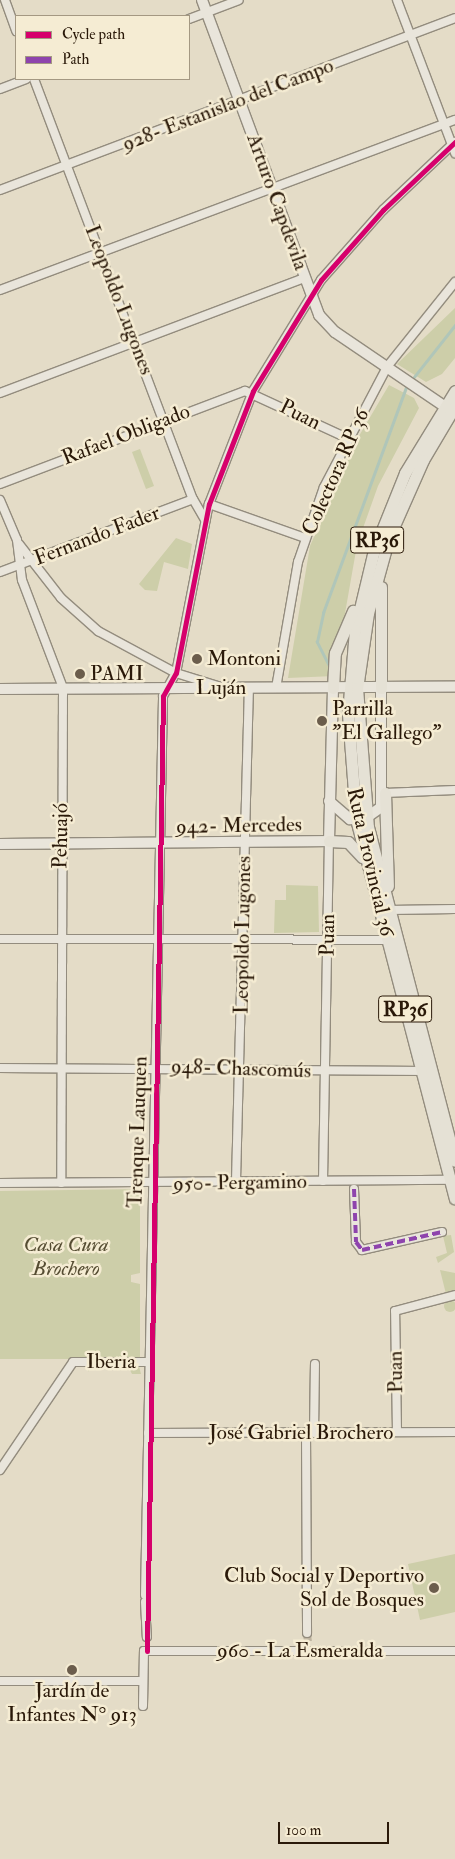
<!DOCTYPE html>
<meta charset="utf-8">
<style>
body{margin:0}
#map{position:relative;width:455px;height:1859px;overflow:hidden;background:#e4dcc7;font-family:"IM FELL Double Pica",serif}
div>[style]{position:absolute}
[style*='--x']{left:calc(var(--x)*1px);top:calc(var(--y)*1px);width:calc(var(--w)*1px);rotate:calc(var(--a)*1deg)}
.green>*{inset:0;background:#cdcea9}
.round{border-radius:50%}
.stream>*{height:2.5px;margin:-1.25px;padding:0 1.25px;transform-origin:1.25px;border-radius:1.25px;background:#b0c6b9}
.street-tunnel>*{height:8px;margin-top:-4px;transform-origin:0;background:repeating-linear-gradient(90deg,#bfb5a1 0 8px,transparent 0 12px)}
.roads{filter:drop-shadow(1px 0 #938c7e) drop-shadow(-1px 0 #938c7e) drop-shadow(0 1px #938c7e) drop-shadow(0 -1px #938c7e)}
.street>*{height:8px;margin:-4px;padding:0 4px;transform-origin:4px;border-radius:4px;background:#e9e5db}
.secondary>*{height:10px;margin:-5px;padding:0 5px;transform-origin:5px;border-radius:5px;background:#e9e5db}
.primary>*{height:11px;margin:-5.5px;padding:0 5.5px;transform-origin:5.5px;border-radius:5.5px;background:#e5e1d5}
.quiet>*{height:4px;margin-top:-2px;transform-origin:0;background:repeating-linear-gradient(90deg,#8e44ad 0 8px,transparent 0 12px)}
.cycleway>*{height:5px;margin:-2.5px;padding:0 2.5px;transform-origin:2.5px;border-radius:2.5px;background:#d6006c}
.dots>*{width:14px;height:14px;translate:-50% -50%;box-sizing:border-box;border:2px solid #f5ecd3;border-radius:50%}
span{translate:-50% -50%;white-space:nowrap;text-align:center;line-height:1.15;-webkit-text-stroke:5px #f5ecd3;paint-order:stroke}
.shield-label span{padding:1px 4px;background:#f5ecd3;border:1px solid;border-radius:4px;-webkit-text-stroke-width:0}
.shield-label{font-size:20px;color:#2a1909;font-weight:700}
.street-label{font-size:21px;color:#2a1909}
.poi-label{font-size:21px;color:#2a1909}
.left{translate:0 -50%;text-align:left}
.right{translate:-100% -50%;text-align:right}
.park-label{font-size:21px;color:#554c32;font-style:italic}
.legend{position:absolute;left:15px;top:15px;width:175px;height:65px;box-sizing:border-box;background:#f5ecd3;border:1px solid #a49882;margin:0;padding:6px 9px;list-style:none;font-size:15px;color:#2a1909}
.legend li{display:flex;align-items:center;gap:10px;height:25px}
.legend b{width:25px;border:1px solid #a49882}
.scale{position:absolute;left:278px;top:1822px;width:111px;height:22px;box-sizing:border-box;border:2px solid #2a1909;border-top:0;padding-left:6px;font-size:15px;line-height:18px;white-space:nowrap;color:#2a1909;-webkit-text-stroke:4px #f5ecd3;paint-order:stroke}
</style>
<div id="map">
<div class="green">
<i style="clip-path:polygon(455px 308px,455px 358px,442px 374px,426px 382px,397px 364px)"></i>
<i style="clip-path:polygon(389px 385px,414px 398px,419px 408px,378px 486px,357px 545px,334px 676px,288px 678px,310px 546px,356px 441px)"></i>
<i style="clip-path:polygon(140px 449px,154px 486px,146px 489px,132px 452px)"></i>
<i style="clip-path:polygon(176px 538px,192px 544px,188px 569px,164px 562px,157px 591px,145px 590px,139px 584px)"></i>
<i style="clip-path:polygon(286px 885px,318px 886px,319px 932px,274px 933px,275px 900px,286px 900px)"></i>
<i style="clip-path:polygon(140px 1189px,140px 1273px,131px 1275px,131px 1282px,140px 1284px,140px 1359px,0 1359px,0 1191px)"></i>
<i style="clip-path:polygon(451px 1235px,454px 1252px,438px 1263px,436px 1257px,447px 1253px,443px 1236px)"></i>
<i style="clip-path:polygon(440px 1270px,455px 1273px,455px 1291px,446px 1294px)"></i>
<i class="round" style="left:444px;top:1300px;width:12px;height:12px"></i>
<i style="clip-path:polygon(88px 1365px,139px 1366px,141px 1374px,132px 1374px,129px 1368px,90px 1367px,88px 1372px)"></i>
<i style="clip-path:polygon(455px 1554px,455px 1612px,420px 1620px,408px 1564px)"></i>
</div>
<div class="stream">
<i style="--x:414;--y:377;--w:66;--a:-51.7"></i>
<i style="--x:329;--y:666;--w:27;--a:-117"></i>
<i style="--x:317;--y:642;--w:30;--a:-78"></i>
<i style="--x:323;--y:613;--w:240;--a:-69.8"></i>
</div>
<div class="street-tunnel">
<i style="--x:307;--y:1633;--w:9;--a:84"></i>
</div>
<div class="roads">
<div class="street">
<i style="--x:5;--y:0;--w:33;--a:70"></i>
<i style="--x:397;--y:0;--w:164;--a:69.2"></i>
<i style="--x:189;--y:19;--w:53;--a:-20.8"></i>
<i style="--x:34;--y:79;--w:449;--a:69.3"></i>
<i style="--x:193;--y:499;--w:24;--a:60"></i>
<i style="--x:0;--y:89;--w:28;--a:-21"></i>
<i style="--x:0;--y:190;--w:486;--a:-20.7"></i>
<i style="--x:0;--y:290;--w:486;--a:-20.5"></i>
<i style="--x:0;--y:393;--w:326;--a:-20.7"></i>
<i style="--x:0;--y:484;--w:262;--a:-20.8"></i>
<i style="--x:245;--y:391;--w:112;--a:24.7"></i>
<i style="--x:0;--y:500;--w:43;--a:67"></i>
<i style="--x:17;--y:540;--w:40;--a:82.9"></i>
<i style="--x:22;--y:580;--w:116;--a:69.2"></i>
<i style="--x:63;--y:688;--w:495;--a:90.2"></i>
<i style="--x:209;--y:504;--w:102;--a:19.5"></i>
<i style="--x:19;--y:544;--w:68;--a:52.1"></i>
<i style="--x:61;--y:598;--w:50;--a:41.7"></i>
<i style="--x:98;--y:631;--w:89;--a:28.3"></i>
<i style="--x:176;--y:673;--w:44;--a:17.2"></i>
<i style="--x:0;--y:572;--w:206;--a:-20.7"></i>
<i style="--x:276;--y:688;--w:128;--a:-80.1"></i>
<i style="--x:298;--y:562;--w:79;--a:-70.9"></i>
<i style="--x:324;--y:487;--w:136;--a:-62.3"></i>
<i style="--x:387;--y:367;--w:109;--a:-51.3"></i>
<i style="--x:385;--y:793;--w:70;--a:-2.5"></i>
<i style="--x:389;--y:910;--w:66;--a:-0.9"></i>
<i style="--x:0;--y:939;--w:387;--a:0.1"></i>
<i style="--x:0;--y:1068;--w:422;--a:0.4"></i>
<i style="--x:236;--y:1181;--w:492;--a:-88.5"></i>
<i style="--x:323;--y:1181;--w:340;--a:-89"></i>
<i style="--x:0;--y:1183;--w:450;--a:-0.4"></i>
<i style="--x:354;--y:1189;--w:53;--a:87.8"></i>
<i style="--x:356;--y:1242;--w:10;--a:53"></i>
<i style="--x:362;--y:1250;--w:82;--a:-12.7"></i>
<i style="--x:397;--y:1432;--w:121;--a:-90.9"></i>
<i style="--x:395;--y:1311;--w:62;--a:-14.9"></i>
<i style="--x:148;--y:1433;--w:307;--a:-0.2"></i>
<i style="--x:306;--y:1433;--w:200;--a:89.7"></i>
<i style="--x:314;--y:1433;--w:69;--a:-89.2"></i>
<i style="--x:0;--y:1470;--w:130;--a:-55.9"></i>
<i style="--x:73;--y:1362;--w:76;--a:0"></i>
<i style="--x:145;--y:1595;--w:899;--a:-88.85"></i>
<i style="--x:163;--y:696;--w:26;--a:-61"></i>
<i style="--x:176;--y:673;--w:172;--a:-79"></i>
<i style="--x:209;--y:504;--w:121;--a:-68.7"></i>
<i style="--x:253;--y:391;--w:130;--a:-58.5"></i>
<i style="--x:321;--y:280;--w:94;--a:-48.5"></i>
<i style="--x:383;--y:210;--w:99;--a:-43.4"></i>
<i style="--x:145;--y:1602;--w:35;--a:87"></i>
<i style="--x:0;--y:1681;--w:143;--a:0"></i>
<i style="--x:143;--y:1706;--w:55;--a:-89"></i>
<i style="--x:144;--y:1651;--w:311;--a:0"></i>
</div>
<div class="secondary">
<i style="--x:202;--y:0;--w:336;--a:69.6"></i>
<i style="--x:319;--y:315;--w:23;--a:47"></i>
<i style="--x:335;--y:332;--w:132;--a:34.2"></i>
<i style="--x:0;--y:689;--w:455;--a:-0.3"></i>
<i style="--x:329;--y:801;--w:28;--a:41"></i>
<i style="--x:350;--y:819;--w:16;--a:-4"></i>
<i style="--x:366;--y:818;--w:19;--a:-36"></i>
<i style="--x:381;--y:807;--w:119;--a:-90"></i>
<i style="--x:0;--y:844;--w:329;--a:-0.5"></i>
<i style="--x:329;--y:841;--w:153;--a:-88.5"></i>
</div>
<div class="primary">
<i style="--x:455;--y:391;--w:96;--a:121.4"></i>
<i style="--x:405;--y:473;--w:83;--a:111.9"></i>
<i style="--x:374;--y:550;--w:82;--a:103.4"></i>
<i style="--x:355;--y:630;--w:84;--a:94.8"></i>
<i style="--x:348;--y:714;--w:105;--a:85.6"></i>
<i style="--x:356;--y:819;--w:392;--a:75.4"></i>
<i style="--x:455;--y:406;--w:63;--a:120.7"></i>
<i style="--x:423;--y:460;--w:84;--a:113.8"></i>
<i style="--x:389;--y:537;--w:79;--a:105.4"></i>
<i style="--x:368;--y:613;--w:76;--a:98.3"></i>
<i style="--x:357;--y:688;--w:139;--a:85.5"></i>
<i style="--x:368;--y:827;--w:345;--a:75.4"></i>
<i style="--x:333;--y:688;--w:35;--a:-87"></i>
<i style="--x:335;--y:653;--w:46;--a:-66.8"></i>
<i style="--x:381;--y:688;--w:101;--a:-90"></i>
<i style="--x:385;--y:793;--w:93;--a:88.2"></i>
<i style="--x:329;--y:841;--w:19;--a:3"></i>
<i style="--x:348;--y:842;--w:21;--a:47"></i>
</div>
</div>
<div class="quiet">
<i style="--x:354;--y:1189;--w:53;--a:87.8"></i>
<i style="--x:356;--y:1242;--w:10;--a:53"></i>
<i style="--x:362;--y:1250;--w:82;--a:-12.7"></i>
</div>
<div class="cycleway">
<i style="--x:147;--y:1651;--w:955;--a:-89.04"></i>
<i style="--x:163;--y:696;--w:26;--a:-61"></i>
<i style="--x:176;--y:673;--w:172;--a:-79"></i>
<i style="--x:209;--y:504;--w:121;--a:-68.7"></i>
<i style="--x:253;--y:391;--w:130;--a:-58.5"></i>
<i style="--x:321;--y:280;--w:94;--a:-48.5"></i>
<i style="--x:383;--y:210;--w:99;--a:-43.4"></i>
</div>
<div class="dots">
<i style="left:197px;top:659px;background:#6b5d4c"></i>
<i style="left:80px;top:674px;background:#6b5d4c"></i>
<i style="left:322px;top:721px;background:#6b5d4c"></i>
<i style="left:434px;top:1588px;background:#6b5d4c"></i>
<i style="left:72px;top:1670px;background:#6b5d4c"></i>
</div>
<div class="shield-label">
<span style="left:377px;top:540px">RP36</span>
<span style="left:405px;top:1009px">RP36</span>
</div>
<div class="street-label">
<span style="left:228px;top:105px;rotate:-21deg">928- Estanislao del Campo</span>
<span style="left:277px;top:202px;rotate:70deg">Arturo Capdevila</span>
<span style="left:119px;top:300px;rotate:69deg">Leopoldo Lugones</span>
<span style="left:300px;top:415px;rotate:27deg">Puan</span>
<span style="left:126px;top:435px;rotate:-21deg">Rafael Obligado</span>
<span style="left:336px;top:472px;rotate:-66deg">Colectora RP 36</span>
<span style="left:97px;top:536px;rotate:-21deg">Fernando Fader</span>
<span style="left:221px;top:688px">Luján</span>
<span style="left:239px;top:826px;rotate:-1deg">942- Mercedes</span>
<span style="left:61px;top:836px;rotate:-89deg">Pehuajó</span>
<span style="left:370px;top:862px;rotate:77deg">Ruta Provincial 36</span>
<span style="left:243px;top:935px;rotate:-89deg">Leopoldo Lugones</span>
<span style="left:328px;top:935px;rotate:-89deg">Puan</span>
<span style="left:241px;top:1069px;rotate:2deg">948- Chascomús</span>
<span style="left:138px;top:1132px;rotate:-88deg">Trenque Lauquen</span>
<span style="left:240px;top:1183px;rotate:-1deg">950- Pergamino</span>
<span style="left:111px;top:1362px">Iberia</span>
<span style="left:396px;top:1372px;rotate:-91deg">Puan</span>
<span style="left:301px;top:1433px">José Gabriel Brochero</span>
<span style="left:300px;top:1651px">960 - La Esmeralda</span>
</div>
<div class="poi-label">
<span class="left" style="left:207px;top:659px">Montoni</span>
<span class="left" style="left:90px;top:674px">PAMI</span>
<span class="left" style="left:332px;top:721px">Parrilla<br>"El Gallego"</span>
<span class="right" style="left:424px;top:1588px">Club Social y Deportivo<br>Sol de Bosques</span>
<span style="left:72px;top:1703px">Jardín de<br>Infantes N° 913</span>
</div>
<div class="park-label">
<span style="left:66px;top:1257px">Casa Cura<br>Brochero</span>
</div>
<ul class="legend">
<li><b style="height:6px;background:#d6006c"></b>Cycle path</li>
<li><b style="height:6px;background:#8e44ad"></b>Path</li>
</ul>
<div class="scale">100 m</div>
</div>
